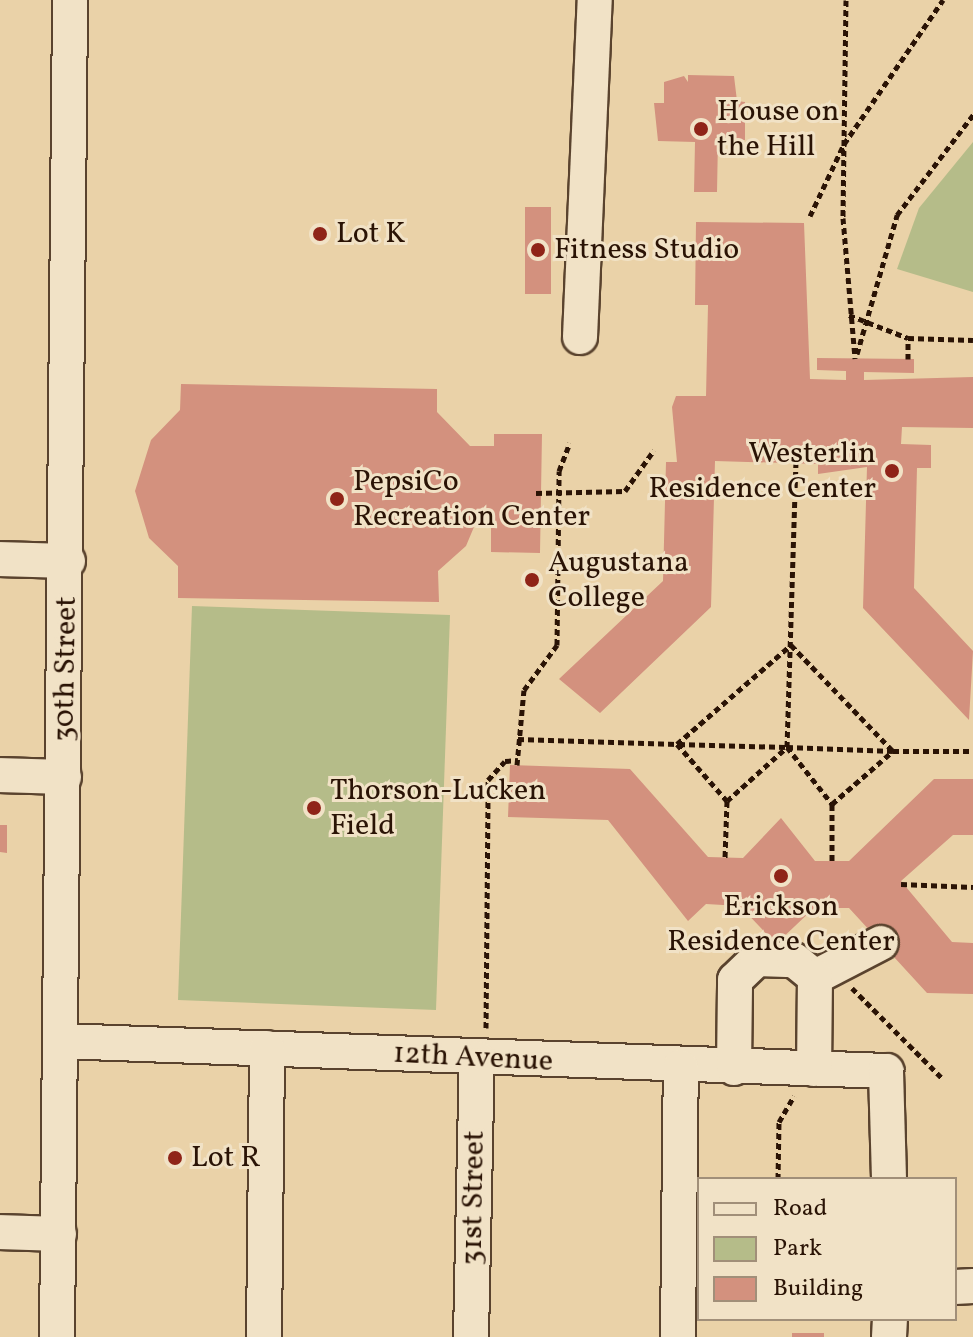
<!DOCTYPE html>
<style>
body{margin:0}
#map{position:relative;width:973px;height:1337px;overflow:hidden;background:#ead2a8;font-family:Vollkorn,serif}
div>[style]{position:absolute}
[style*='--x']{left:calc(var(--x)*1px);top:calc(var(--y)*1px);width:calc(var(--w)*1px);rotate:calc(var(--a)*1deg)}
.green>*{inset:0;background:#b5bc89}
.building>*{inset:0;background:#d3917e}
.path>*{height:5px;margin-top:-2.5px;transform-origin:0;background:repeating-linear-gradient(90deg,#2a1305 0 6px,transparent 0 10px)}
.roads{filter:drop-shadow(2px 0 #5a432e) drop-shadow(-2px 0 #5a432e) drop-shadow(0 2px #5a432e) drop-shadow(0 -2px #5a432e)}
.minor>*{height:34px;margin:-17px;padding:0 17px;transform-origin:17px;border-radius:17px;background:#f1e2c6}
.dots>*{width:22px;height:22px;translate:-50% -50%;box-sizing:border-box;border:4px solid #f1e2c6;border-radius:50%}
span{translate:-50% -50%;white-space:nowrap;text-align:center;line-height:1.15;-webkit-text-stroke:6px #f1e2c6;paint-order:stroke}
.poi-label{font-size:30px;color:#2a1305}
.left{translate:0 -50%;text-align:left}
.right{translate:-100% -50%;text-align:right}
.street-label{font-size:30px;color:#2a1305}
.legend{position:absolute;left:697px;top:1177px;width:260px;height:144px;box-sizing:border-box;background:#f1e2c6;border:2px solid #a18f79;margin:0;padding:10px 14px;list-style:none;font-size:24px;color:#2a1305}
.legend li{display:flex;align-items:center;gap:16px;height:40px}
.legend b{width:40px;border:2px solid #a18f79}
</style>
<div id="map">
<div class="green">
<i style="clip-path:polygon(973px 142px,973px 292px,897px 269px,919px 208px)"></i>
<i style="clip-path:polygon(192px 606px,450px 615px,436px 1010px,178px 1000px)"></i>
</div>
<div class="building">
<i style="clip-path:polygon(688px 75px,734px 76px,737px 101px,745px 102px,745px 140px,718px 139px,717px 192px,694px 192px,695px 142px,658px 141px,654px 103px,664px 103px,664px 82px,684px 76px,688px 82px)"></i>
<i style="clip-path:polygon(525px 207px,551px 207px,551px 294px,525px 294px)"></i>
<i style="clip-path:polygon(696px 222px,804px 223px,810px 379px,846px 380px,846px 371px,817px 370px,817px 358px,914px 359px,914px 373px,864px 372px,864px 380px,973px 377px,973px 428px,902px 427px,901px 444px,931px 445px,931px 468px,917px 468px,914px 588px,973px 651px,969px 720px,863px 608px,867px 467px,818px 474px,818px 464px,715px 461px,711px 607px,600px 713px,559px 679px,663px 581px,666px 462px,677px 462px,672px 407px,676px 396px,706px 396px,708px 305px,695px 305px)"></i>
<i style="clip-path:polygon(181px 384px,437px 389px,437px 412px,470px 446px,494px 446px,494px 434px,542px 434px,540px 553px,491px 552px,491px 515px,479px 515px,466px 546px,438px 571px,439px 602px,178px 598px,178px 566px,149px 538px,135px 491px,151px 440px,180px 410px)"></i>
<i style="clip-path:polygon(510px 765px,630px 769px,708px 857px,743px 858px,781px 818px,815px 861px,849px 861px,934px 779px,973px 779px,973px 835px,953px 835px,901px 881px,952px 942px,973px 943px,973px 994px,927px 993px,849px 908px,814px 908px,776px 944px,740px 906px,706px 904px,688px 921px,608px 820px,508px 817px)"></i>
<i style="clip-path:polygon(0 825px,7px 825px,7px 853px,0 852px)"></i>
<i style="clip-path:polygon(792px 1333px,824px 1333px,824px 1337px,792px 1337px)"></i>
</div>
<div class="path">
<i style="--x:846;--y:0;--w:218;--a:90.8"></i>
<i style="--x:843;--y:218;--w:141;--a:85.1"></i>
<i style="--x:810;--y:216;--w:80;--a:-64.7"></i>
<i style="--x:844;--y:144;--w:175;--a:-55.5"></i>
<i style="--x:849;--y:315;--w:63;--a:21.3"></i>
<i style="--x:908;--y:338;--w:65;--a:1.8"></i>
<i style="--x:857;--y:354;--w:145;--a:-73.9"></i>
<i style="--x:897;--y:215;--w:126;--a:-52.8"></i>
<i style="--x:908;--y:359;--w:21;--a:-90"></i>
<i style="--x:536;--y:493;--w:89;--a:-1.3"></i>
<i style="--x:625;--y:491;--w:50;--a:-54.7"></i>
<i style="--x:518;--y:739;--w:159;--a:1.8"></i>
<i style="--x:677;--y:744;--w:76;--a:48.7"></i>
<i style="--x:727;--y:801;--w:57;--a:92"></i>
<i style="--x:785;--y:747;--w:108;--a:-178.4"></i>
<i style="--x:677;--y:744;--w:151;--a:-41"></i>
<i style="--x:791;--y:645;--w:147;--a:46.1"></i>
<i style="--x:893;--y:751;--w:80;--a:0"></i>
<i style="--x:517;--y:765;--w:75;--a:-84.7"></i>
<i style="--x:524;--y:690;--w:56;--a:-53.7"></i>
<i style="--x:557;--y:645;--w:174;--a:-89.3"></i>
<i style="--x:559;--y:471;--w:30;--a:-69"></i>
<i style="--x:727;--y:801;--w:81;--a:-42"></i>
<i style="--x:787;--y:747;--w:73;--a:51.7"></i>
<i style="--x:832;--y:804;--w:81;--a:-41"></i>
<i style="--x:893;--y:751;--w:106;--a:-177.8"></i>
<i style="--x:787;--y:747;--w:284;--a:-88.2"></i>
<i style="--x:832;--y:861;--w:57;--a:-90"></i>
<i style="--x:901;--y:884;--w:72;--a:2.4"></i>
<i style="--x:852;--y:988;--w:129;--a:45"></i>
<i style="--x:486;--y:1028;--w:248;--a:-89.5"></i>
<i style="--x:488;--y:780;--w:25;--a:-48"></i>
<i style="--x:505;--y:761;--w:13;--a:-4"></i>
<i style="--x:778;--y:1179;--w:57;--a:-89"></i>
<i style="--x:779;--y:1122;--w:30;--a:-60"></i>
</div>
<div class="roads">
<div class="minor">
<i style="--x:580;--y:337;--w:337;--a:-87.5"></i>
<i style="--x:0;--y:559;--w:68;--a:1.7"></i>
<i style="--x:0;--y:775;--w:64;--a:1.8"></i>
<i style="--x:815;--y:977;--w:74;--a:-27.3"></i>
<i style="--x:60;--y:1041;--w:827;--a:2.08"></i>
<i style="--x:886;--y:1071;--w:108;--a:88.4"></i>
<i style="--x:734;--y:1068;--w:88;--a:-89.3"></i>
<i style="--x:735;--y:980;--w:30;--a:-44"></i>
<i style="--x:757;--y:959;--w:37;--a:2"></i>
<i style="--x:794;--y:960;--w:27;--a:39"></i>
<i style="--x:815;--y:977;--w:92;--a:90.6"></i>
<i style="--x:0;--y:1232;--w:59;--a:1.9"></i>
<i style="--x:955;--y:1287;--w:18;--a:-3"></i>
<i style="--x:57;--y:1337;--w:1337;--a:-89.44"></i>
<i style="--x:264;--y:1337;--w:289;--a:-89.4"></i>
<i style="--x:471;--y:1337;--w:279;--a:-88.8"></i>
<i style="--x:678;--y:1337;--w:270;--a:-89.4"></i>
<i style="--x:889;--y:1337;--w:18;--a:-87"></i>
</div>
</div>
<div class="dots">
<i style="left:701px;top:129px;background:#8f2418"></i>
<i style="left:320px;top:234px;background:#8f2418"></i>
<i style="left:538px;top:250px;background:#8f2418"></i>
<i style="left:892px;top:471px;background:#8f2418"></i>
<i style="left:337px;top:499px;background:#8f2418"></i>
<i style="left:532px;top:580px;background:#8f2418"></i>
<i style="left:314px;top:808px;background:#8f2418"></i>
<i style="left:781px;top:876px;background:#8f2418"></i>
<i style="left:175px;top:1158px;background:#8f2418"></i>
</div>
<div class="poi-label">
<span class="left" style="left:717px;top:129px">House on<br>the Hill</span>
<span class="left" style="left:336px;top:234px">Lot K</span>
<span class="left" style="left:554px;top:250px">Fitness Studio</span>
<span class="right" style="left:876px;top:471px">Westerlin<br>Residence Center</span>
<span class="left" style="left:353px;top:499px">PepsiCo<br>Recreation Center</span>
<span class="left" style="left:548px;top:580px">Augustana<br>College</span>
<span class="left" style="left:330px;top:808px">Thorson-Lucken<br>Field</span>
<span style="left:781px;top:924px">Erickson<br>Residence Center</span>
<span class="left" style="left:191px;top:1158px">Lot R</span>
</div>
<div class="street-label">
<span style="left:66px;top:669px;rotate:-89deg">30th Street</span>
<span style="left:473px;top:1058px;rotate:3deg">12th Avenue</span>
<span style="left:474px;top:1198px;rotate:-89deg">31st Street</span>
</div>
<ul class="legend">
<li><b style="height:10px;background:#f1e2c6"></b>Road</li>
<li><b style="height:22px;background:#b5bc89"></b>Park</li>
<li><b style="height:22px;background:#d3917e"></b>Building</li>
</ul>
</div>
